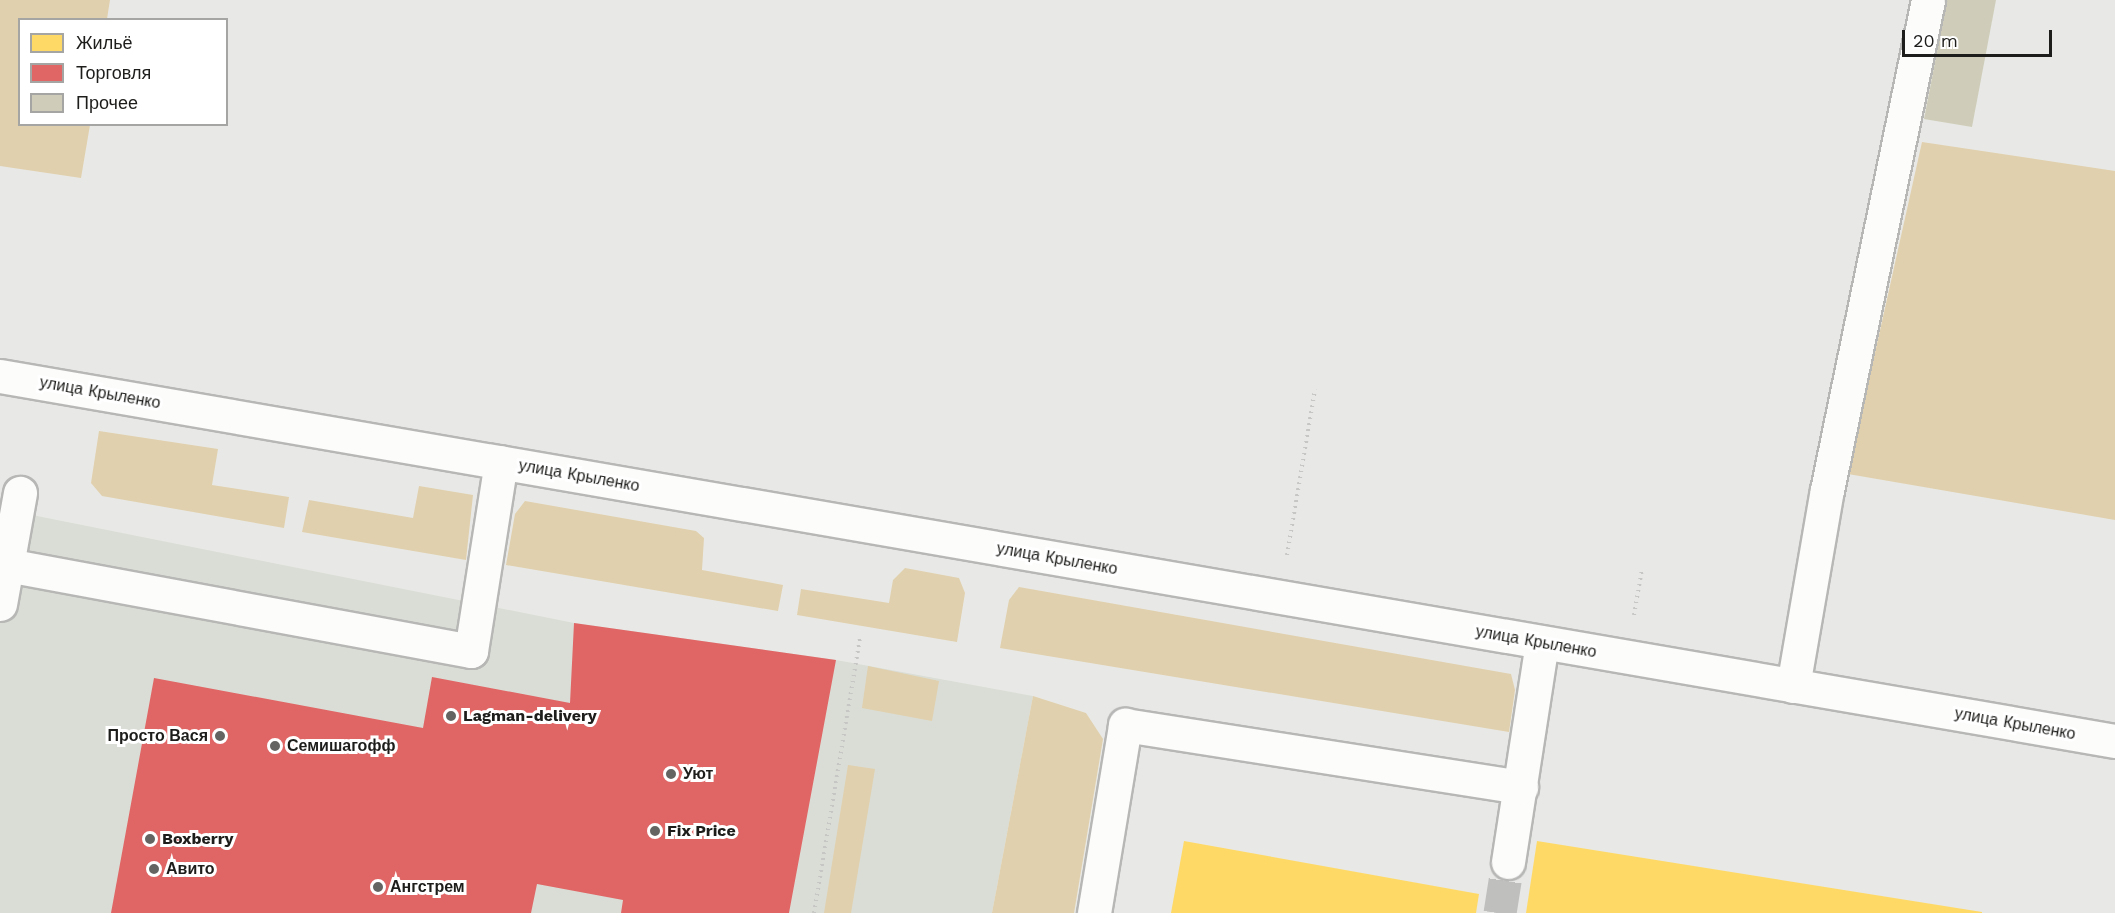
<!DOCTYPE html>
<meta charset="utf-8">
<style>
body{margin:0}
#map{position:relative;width:2115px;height:913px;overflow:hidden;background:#e8e9e6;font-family:"Work Sans",sans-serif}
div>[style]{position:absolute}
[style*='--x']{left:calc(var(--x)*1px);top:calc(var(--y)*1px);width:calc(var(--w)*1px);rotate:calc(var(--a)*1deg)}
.built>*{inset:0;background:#daddd5}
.green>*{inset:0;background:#e1d0ad}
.homes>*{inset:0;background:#ffd966}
.shops>*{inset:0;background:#e06666}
.building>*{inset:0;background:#cfcdba}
.minor-tunnel>*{height:33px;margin-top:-16.5px;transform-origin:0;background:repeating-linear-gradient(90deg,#bfc0bd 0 33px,transparent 0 49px)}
.path>*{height:4px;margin-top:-2px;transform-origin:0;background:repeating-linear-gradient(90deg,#c6c6c5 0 1.5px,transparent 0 6px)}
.roads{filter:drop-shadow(2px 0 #b7b8b6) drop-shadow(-2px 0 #b7b8b6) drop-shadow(0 2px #b7b8b6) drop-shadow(0 -2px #b7b8b6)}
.minor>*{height:33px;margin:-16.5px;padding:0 16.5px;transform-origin:16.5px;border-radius:16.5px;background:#fcfcfb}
.dots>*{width:16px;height:16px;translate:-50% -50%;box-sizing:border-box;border:3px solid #fff;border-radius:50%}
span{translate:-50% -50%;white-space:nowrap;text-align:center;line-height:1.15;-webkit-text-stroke:6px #fff;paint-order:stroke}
.street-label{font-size:16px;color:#1d1d1b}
.poi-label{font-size:16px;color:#1d1d1b;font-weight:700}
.left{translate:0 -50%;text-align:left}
.right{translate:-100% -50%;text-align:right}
.legend{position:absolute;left:18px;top:18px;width:210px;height:108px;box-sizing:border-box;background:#fff;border:2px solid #a5a5a4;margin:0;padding:8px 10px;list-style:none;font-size:18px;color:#1d1d1b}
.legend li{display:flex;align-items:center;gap:12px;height:30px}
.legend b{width:30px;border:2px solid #a5a5a4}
.scale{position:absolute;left:1902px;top:30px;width:150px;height:27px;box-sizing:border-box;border:3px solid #1d1d1b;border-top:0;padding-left:8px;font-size:18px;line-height:21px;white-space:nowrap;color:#1d1d1b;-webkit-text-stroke:4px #fff;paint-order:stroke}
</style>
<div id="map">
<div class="built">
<i style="clip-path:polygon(32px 515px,574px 623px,836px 660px,1033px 696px,992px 913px,0 913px,0 549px)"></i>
</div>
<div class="green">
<i style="clip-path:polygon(0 0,110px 0,107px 19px,20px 20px,20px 124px,90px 125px,81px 178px,0 166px)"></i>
<i style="clip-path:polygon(1922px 142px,2115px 171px,2115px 520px,1848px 474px)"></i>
<i style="clip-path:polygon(99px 431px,218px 449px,212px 485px,289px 497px,284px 528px,102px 496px,91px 483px)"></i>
<i style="clip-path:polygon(419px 486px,473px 495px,466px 560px,302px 532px,309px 500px,413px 518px)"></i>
<i style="clip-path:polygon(525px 501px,696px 531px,704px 538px,702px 570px,783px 585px,778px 611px,506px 565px,515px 514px)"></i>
<i style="clip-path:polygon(905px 568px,959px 578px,965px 593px,957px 642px,797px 615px,801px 589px,889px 603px,893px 580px)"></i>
<i style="clip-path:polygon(1019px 587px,1511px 674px,1515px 690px,1509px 732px,1000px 648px,1009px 600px)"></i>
<i style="clip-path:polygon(868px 666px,939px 681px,932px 721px,862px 708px)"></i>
<i style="clip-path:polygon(1033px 696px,1086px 713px,1103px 739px,1074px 913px,992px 913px)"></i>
<i style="clip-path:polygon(848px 765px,875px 769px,851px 913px,824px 913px)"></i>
</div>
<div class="homes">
<i style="clip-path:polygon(1184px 841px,1479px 894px,1476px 913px,1171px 913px)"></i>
<i style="clip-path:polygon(1537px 841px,1982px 912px,1982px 913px,1526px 913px)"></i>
</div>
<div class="shops">
<i style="clip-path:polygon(574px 623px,836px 660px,789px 913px,621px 913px,623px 900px,537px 884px,531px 913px,111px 913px,154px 678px,423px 728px,432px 677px,570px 703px)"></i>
</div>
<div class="building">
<i style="clip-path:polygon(1947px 0,1996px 0,1972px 127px,1924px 119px)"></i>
</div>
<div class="minor-tunnel">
<i style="--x:1500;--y:913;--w:52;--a:-81.1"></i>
</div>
<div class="path">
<i style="--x:1287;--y:555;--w:168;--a:-80.4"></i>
<i style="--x:1634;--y:615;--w:47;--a:-80.1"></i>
<i style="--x:814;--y:913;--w:279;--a:-80.5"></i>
</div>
<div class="roads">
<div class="minor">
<i style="--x:0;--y:376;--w:2146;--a:9.79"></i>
<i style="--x:7;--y:565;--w:472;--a:10.5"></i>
<i style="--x:471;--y:651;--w:191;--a:-81"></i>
<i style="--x:0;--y:604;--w:113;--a:-79.8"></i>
<i style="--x:1793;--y:686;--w:199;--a:-80.2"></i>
<i style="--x:1827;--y:490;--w:500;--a:-78.35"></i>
<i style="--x:1508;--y:862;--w:222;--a:-81.2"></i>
<i style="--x:1094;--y:913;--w:191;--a:-80.6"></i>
<i style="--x:1125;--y:725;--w:401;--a:8.9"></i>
</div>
</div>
<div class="dots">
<i style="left:451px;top:716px;background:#646462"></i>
<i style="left:220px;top:736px;background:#646462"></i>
<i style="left:275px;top:746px;background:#646462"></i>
<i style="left:671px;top:774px;background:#646462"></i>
<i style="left:655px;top:831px;background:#646462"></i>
<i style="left:150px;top:839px;background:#646462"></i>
<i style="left:154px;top:869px;background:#646462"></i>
<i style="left:378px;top:887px;background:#646462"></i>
</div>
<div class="street-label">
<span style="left:100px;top:393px;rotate:10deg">улица Крыленко</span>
<span style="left:579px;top:476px;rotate:10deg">улица Крыленко</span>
<span style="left:1057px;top:559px;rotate:10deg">улица Крыленко</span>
<span style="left:1536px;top:642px;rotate:10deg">улица Крыленко</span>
<span style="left:2015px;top:724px;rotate:10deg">улица Крыленко</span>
</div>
<div class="poi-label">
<span class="left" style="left:463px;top:716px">Lagman-delivery</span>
<span class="right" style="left:208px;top:736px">Просто Вася</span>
<span class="left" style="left:287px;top:746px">Семишагофф</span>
<span class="left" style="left:683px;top:774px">Уют</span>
<span class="left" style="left:667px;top:831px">Fix Price</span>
<span class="left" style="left:162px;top:839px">Boxberry</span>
<span class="left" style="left:166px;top:869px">Авито</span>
<span class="left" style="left:390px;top:887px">Ангстрем</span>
</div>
<ul class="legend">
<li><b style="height:16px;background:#ffd966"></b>Жильё</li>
<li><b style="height:16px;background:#e06666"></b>Торговля</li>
<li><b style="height:16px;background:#cfcdba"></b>Прочее</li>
</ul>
<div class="scale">20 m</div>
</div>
